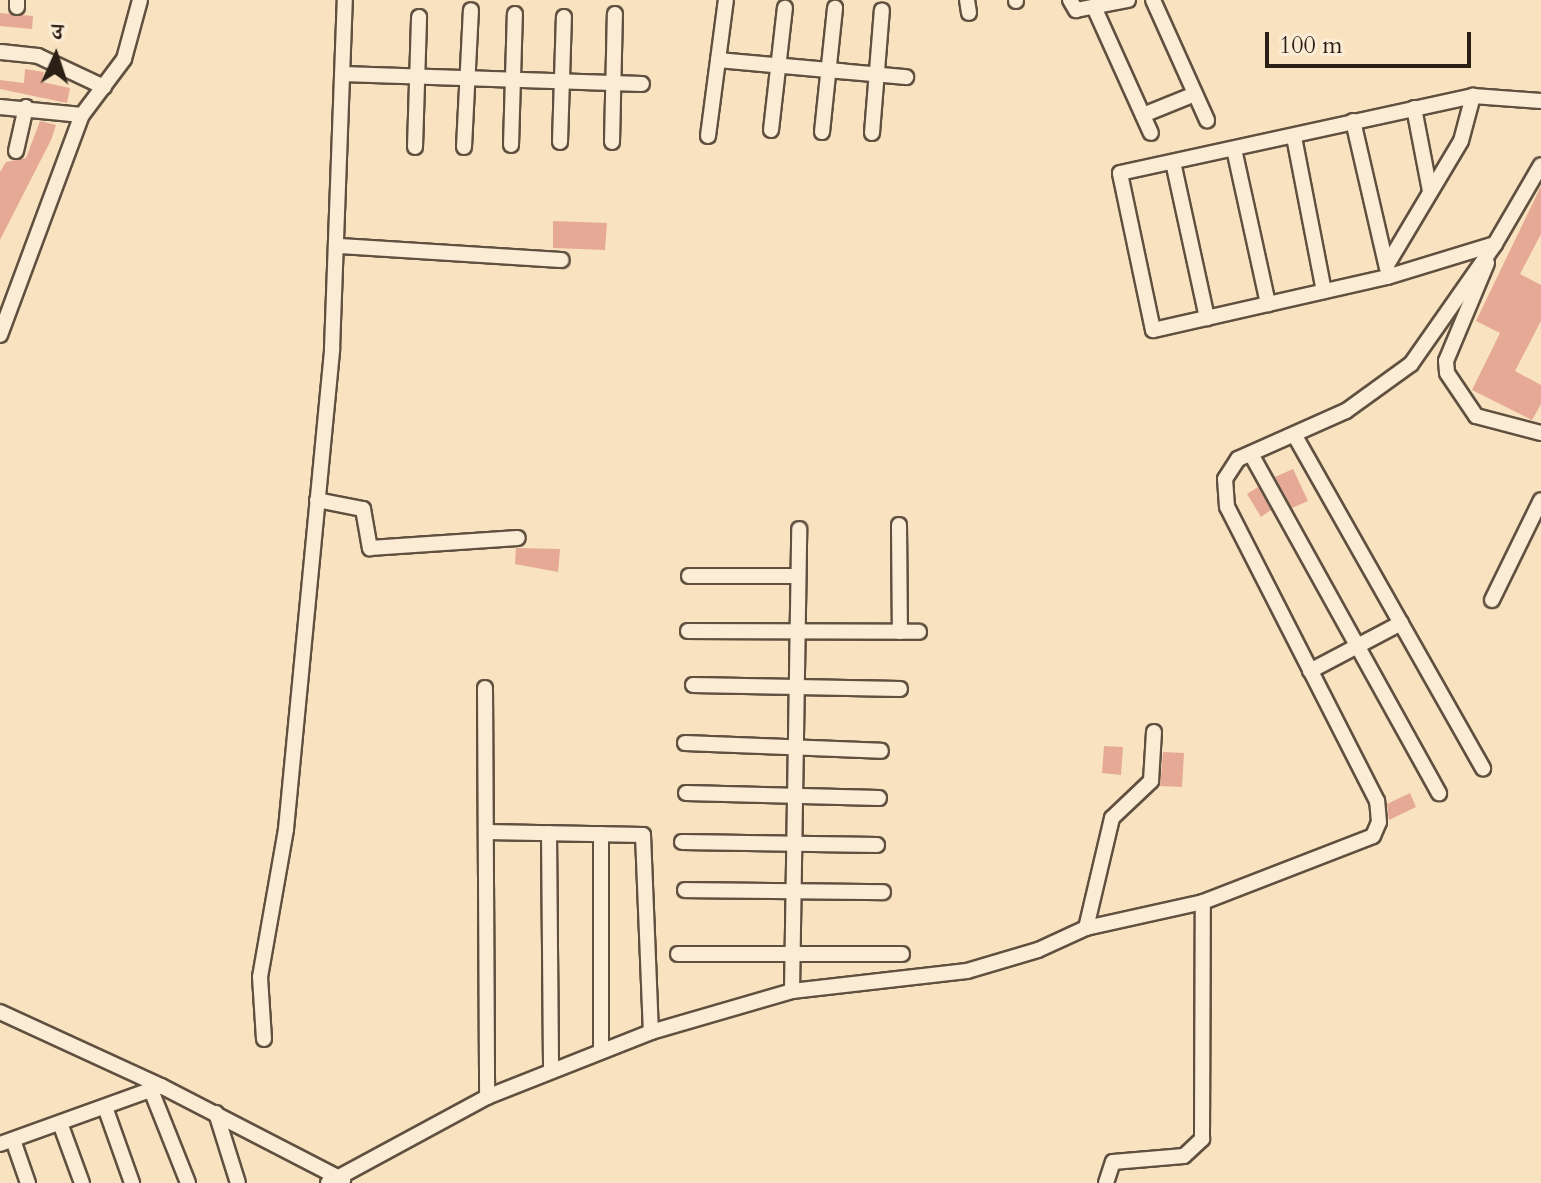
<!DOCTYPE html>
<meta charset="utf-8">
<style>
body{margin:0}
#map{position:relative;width:1541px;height:1183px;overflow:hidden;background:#f9e2c0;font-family:Cardo,"Noto Serif Devanagari",serif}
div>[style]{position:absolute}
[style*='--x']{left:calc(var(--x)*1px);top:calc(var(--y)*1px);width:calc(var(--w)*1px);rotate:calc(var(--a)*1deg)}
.building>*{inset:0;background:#e6a995}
.roads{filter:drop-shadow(2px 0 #5f5040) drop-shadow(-2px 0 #5f5040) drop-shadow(0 2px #5f5040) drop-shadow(0 -2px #5f5040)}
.minor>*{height:14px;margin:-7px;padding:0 7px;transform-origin:7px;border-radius:7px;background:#fbecd6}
span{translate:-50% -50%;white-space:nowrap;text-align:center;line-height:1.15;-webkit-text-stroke:6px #fbecd6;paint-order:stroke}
.north{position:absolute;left:16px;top:16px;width:80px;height:80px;-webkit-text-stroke:6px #fbecd6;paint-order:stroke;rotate:3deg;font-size:22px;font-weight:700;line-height:32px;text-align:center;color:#2c1f15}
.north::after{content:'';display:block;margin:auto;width:28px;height:36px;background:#2c1f15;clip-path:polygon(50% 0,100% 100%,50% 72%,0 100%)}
.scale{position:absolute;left:1265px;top:32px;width:206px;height:36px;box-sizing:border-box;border:4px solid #2c1f15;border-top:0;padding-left:10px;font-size:24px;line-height:28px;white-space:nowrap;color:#2c1f15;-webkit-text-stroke:6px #fbecd6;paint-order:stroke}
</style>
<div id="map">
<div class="building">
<i style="clip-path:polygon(0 13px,33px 16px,32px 29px,0 26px)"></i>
<i style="clip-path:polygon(25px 69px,44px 72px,42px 82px,70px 88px,67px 103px,0 89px,0 80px,24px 83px)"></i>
<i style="clip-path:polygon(40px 121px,56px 125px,51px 140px,0 240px,0 172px,6px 162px,26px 158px)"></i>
<i style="clip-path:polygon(1541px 186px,1541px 234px,1520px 274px,1541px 285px,1541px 321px,1515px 371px,1541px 385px,1541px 404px,1532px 420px,1472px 390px,1500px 333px,1476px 321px)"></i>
<i style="clip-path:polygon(553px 221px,607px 223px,605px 250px,553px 248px)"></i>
<i style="clip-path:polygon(1293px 469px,1308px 501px,1292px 508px,1275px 477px)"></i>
<i style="clip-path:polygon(1258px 487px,1271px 510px,1261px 517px,1247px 494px)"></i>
<i style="clip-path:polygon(516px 548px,560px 549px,558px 572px,515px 564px)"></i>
<i style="clip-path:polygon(1104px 746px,1123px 747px,1121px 775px,1102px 773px)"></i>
<i style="clip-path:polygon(1163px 752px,1184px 753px,1182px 787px,1160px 786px)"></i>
<i style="clip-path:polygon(1410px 793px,1416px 807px,1389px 820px,1387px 804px)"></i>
</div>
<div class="roads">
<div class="minor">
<i style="--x:17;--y:0;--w:7;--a:90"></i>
<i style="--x:967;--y:0;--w:13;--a:81"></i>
<i style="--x:1016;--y:0;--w:1;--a:90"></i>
<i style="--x:1070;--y:0;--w:12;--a:59"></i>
<i style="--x:1076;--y:10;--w:53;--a:-10.9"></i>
<i style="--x:1153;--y:0;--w:132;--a:65.8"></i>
<i style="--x:1094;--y:7;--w:138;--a:65.7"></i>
<i style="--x:1;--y:52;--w:37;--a:6"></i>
<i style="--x:38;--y:56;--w:73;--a:25.2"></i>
<i style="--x:718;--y:60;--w:189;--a:5.2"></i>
<i style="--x:342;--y:74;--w:300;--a:1.9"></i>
<i style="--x:0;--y:107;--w:82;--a:5.6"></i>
<i style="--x:1414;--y:108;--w:85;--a:79.1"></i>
<i style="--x:1143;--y:115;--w:56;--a:-22"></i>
<i style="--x:1353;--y:121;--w:151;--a:77"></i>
<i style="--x:771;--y:130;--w:123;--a:-83.5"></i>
<i style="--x:822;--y:132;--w:125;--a:-84"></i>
<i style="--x:872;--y:133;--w:123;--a:-85.4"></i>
<i style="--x:708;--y:136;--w:137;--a:-82.5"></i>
<i style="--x:1294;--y:137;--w:157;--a:79"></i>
<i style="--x:560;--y:142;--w:125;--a:-88.2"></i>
<i style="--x:612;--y:142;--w:128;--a:-88.7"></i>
<i style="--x:511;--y:145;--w:131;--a:-88.3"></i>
<i style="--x:415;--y:147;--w:130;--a:-88.2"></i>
<i style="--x:464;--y:147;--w:137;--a:-87.1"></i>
<i style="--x:1234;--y:149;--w:159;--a:77.6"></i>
<i style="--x:16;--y:151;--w:45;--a:-77.2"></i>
<i style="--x:1173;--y:162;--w:160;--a:77.7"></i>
<i style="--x:1495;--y:244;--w:113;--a:163"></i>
<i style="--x:1387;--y:277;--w:240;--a:167.2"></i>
<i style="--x:1153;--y:330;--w:160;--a:-101.9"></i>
<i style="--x:1120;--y:173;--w:361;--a:-12.3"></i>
<i style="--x:1473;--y:96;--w:68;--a:4.2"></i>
<i style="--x:339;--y:246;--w:223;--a:3.6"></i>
<i style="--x:1487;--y:263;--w:106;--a:112.7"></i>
<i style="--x:1446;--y:361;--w:12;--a:85"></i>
<i style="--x:1447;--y:373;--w:52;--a:56"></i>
<i style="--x:1476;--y:416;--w:67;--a:14.7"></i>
<i style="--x:1387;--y:265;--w:144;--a:-59.2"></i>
<i style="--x:1461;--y:141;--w:47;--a:-75.1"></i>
<i style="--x:0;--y:335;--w:235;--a:-69.6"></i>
<i style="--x:82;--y:115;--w:70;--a:-53.1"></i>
<i style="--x:124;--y:59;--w:61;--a:-74.8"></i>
<i style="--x:1295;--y:436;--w:382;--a:60.5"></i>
<i style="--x:1251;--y:454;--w:388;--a:61"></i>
<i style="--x:317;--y:500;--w:47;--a:11.1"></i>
<i style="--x:363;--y:509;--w:40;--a:80"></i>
<i style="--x:370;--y:548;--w:148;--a:-3.9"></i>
<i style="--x:899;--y:525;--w:107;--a:89.5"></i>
<i style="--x:689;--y:576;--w:109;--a:0"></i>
<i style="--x:1492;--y:600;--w:111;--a:-63.9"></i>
<i style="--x:688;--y:631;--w:231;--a:0.2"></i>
<i style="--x:1310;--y:671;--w:103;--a:-27.8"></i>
<i style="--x:693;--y:685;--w:207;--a:1.1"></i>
<i style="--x:485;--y:688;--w:409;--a:89.7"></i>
<i style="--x:685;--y:743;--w:196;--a:2.3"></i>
<i style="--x:686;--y:793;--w:193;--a:1.5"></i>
<i style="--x:486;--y:832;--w:157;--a:1.1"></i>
<i style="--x:643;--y:835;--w:197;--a:87.7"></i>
<i style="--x:549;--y:833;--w:238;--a:89.5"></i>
<i style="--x:601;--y:834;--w:216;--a:90"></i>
<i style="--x:682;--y:842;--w:195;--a:0.9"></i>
<i style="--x:685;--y:890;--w:198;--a:0.6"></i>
<i style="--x:1086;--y:928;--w:113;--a:-76.7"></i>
<i style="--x:1112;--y:818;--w:54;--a:-43.5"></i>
<i style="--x:1151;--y:781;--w:49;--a:-86.5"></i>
<i style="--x:678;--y:954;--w:224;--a:0"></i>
<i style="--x:792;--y:991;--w:462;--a:-89.1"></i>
<i style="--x:0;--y:1012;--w:177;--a:24.7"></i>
<i style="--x:161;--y:1086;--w:205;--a:27.3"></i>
<i style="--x:264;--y:1039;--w:62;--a:-93.7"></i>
<i style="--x:260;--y:977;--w:150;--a:-80"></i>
<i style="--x:286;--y:829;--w:482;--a:-84.5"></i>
<i style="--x:332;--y:349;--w:349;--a:-87.9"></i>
<i style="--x:151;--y:1090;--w:100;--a:68.3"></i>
<i style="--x:105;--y:1107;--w:81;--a:70.4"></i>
<i style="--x:216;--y:1113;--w:73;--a:72.6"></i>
<i style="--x:60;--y:1123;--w:64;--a:69.9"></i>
<i style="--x:13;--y:1140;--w:46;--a:70.8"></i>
<i style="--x:0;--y:1144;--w:171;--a:-19.8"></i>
<i style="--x:328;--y:1183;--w:181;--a:-28.4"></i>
<i style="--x:487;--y:1097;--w:176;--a:-21.6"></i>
<i style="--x:651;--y:1032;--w:147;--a:-16.2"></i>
<i style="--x:792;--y:991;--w:176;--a:-6.5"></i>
<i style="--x:967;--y:971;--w:74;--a:-16.5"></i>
<i style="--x:1038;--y:950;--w:53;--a:-24.6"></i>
<i style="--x:1086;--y:928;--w:120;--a:-12.5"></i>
<i style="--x:1203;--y:902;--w:182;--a:-21.2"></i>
<i style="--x:1373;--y:836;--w:15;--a:-67"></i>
<i style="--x:1379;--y:822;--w:21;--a:-95"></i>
<i style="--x:1377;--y:801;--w:330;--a:-117"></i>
<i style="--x:1227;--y:507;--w:28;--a:-94"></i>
<i style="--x:1225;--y:479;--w:24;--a:-57"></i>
<i style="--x:1238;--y:459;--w:118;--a:-24"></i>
<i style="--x:1346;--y:411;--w:80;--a:-35.9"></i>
<i style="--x:1411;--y:364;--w:146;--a:-55"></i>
<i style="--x:1495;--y:244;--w:91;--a:-59.8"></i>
<i style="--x:1106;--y:1183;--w:22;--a:-72"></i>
<i style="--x:1113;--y:1162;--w:71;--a:-4.8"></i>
<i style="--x:1184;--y:1156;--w:25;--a:-43"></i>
<i style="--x:1202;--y:1139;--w:237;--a:-89.8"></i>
</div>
</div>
<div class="north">उ</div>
<div class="scale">100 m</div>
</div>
